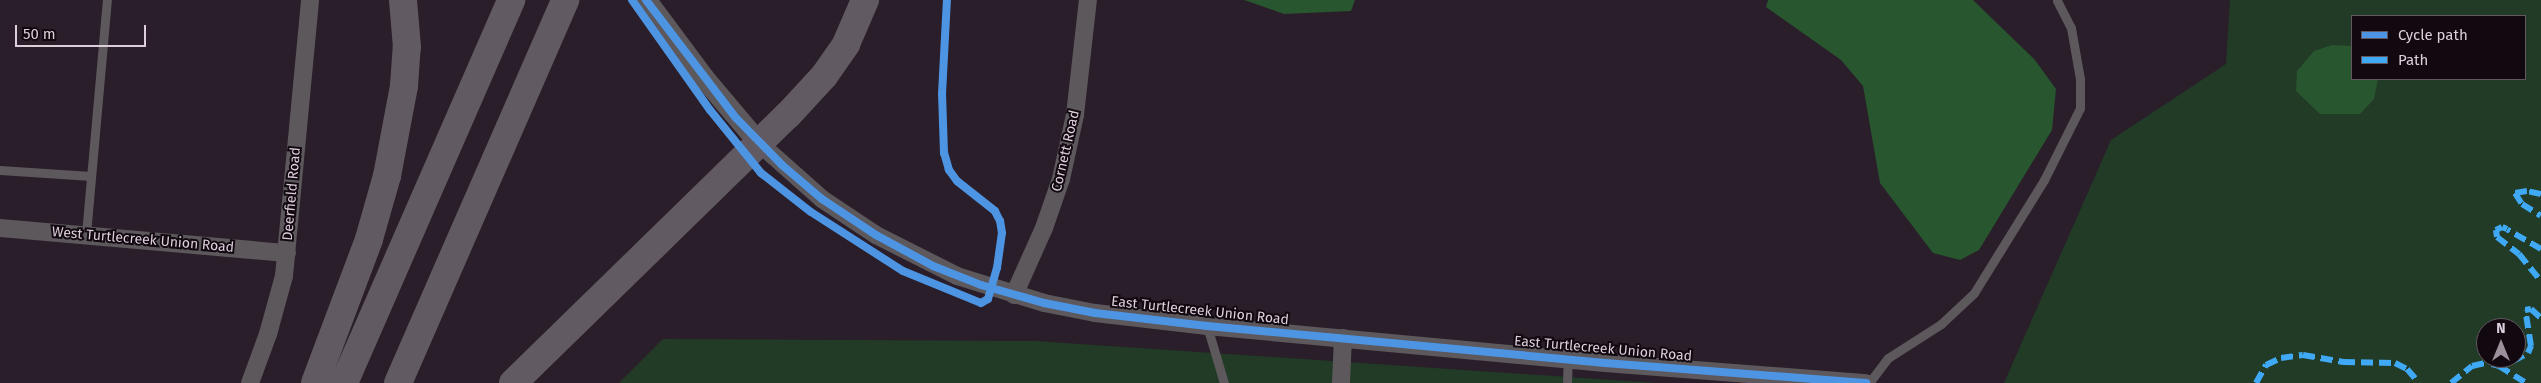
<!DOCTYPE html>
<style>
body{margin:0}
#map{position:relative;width:2541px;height:383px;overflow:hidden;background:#291e29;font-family:"Fira Sans",sans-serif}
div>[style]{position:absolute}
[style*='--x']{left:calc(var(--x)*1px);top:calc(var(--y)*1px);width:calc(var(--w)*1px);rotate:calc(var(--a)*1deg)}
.green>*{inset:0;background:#223b26}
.water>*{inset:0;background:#27562f}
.service>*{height:9px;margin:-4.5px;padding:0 4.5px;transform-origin:4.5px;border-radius:4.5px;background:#5c585c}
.minor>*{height:18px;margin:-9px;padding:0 9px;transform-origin:9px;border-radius:9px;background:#5c585c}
.tertiary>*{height:21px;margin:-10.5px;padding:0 10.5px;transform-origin:10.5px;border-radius:10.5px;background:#5c585c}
.trunk>*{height:28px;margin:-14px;padding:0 14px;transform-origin:14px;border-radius:14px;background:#625a62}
.quiet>*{height:6px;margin-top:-3px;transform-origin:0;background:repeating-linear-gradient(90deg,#3fa9f5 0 12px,transparent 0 18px)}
.cycleway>*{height:8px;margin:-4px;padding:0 4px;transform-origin:4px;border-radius:4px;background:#4d94e3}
span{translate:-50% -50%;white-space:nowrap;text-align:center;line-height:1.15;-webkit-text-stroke:4px #110810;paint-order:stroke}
.street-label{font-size:14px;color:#dccedb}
.legend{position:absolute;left:2351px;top:15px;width:175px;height:65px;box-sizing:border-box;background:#110810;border:1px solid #625761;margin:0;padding:6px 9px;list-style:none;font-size:15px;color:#dccedb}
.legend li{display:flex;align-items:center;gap:10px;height:25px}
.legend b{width:25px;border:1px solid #625761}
.north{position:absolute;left:2476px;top:318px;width:50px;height:50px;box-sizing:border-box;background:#110810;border:1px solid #625761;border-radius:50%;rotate:0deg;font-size:14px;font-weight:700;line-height:20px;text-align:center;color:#dccedb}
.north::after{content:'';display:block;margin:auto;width:18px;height:22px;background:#9d909d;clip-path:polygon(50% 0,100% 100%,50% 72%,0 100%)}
.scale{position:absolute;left:15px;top:25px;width:131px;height:22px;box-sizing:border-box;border:2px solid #dccedb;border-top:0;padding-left:6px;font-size:15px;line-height:18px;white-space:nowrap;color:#dccedb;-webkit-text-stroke:4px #110810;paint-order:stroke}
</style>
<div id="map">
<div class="green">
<i style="clip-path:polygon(evenodd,2230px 0,2541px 0,2541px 383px,2004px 383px,2111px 140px,2226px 64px,2230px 0,2352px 16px,2525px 16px,2525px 79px,2352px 79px,2352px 16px,2230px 0,2486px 328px,2516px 328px,2516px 358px,2486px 358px,2486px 328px)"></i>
<i style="clip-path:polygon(663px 339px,1035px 341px,1657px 383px,619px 383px)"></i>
</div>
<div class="water">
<i style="clip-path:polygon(1244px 0,1355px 0,1351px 11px,1284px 14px)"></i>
<i style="clip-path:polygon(1768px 0,1973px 0,2035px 60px,2056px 89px,2052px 130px,1979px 250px,1960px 260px,1933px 253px,1880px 183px,1863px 86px,1841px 60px,1766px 7px)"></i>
<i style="clip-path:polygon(2332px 45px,2352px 46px,2352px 79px,2378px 79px,2374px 99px,2360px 114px,2320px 114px,2296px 91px,2297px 71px,2314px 51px)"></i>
</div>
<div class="service">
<i style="--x:0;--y:170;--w:91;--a:3.8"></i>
<i style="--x:86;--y:234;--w:235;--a:-84.9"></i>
<i style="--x:1207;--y:326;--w:59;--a:73.4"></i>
<i style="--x:1567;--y:383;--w:24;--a:-88"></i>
<i style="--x:1869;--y:383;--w:31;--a:-53"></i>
<i style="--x:1888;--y:358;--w:63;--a:-32.7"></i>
<i style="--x:1941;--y:324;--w:45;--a:-43.2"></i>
<i style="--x:1974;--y:293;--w:133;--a:-58.2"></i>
<i style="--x:2044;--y:180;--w:80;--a:-63.4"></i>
<i style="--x:2080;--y:108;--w:29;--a:-90"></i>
<i style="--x:2080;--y:79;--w:52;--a:-100"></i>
<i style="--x:2071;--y:28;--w:31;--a:-117"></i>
</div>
<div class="minor">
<i style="--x:759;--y:143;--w:84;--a:41.6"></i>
<i style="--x:822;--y:199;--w:65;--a:33.7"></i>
<i style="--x:876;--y:235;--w:91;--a:26.8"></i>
<i style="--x:957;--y:276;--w:91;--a:17.2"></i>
<i style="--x:1044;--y:303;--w:52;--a:11.1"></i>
<i style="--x:1095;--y:313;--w:113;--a:6.6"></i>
<i style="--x:1207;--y:326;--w:400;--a:5.3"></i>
<i style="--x:1605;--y:363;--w:262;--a:4.4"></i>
<i style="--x:0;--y:228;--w:288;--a:5"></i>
<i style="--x:1014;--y:295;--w:73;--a:-65.9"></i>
<i style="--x:1044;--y:228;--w:52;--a:-70.9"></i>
<i style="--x:1061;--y:179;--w:66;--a:-77.7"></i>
<i style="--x:1075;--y:115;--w:116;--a:-83.6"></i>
<i style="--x:250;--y:383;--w:52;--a:-69.8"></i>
<i style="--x:268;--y:334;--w:60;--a:-74.6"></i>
<i style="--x:284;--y:276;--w:277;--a:-84.6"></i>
<i style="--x:1341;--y:383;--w:45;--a:-87.5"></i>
</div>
<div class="tertiary">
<i style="--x:646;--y:0;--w:97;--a:53.4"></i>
<i style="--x:704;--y:78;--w:85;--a:49.8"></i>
</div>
<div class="trunk">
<i style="--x:315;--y:383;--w:154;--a:-69.4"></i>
<i style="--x:369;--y:239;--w:66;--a:-74.1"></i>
<i style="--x:387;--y:176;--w:92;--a:-79.3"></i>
<i style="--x:404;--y:86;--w:39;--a:-86"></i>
<i style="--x:407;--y:47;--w:47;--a:-94.9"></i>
<i style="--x:344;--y:383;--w:418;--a:-66.4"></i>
<i style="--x:398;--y:383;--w:418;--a:-66.4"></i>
<i style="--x:513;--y:383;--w:384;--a:-44.3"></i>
<i style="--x:788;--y:115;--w:53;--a:-47.3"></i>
<i style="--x:824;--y:76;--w:39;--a:-55"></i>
<i style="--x:846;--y:44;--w:48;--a:-66.6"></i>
</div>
<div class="quiet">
<i style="--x:2541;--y:194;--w:14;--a:-168"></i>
<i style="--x:2527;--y:191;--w:12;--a:171"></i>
<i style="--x:2515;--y:193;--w:13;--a:58"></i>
<i style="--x:2522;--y:204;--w:22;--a:32"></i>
<i style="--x:2541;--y:249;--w:39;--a:-150"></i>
<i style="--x:2507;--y:229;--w:5;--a:-158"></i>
<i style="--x:2502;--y:227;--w:7;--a:153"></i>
<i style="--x:2496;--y:230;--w:7;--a:82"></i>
<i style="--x:2497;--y:237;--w:28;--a:38"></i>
<i style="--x:2519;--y:254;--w:35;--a:51"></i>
<i style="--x:2492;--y:364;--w:7;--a:16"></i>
<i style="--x:2499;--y:366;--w:32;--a:32"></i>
<i style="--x:2256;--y:383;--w:21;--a:-61"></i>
<i style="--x:2266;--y:365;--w:17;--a:-25"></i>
<i style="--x:2281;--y:358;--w:22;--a:-8"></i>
<i style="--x:2303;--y:355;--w:41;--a:9.9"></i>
<i style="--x:2343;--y:362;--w:52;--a:1.1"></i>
<i style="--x:2395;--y:363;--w:13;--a:27"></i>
<i style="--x:2407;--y:369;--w:18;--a:49"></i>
<i style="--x:2451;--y:383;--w:27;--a:-39"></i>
<i style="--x:2472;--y:366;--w:23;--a:-13"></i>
<i style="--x:2494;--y:361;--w:19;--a:0"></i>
<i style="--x:2513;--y:361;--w:17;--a:-28"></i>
<i style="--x:2528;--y:353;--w:8;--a:-67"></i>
<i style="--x:2531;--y:346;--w:36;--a:-99"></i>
<i style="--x:2525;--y:310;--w:6;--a:-9"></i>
<i style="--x:2531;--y:309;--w:13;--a:42"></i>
</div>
<div class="cycleway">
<i style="--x:632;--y:0;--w:135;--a:54.7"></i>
<i style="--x:710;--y:110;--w:81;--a:51"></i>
<i style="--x:761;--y:173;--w:63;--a:38"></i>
<i style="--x:811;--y:212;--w:109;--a:32.7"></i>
<i style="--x:903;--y:271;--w:84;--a:22.3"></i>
<i style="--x:981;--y:303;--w:8;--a:-30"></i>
<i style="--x:988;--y:299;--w:32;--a:-74"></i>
<i style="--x:997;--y:268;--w:35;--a:-82"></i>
<i style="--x:1002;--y:233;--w:12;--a:-99"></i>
<i style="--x:1000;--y:221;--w:11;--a:-117"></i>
<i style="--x:995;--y:211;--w:48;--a:-141.7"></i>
<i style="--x:957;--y:181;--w:14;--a:-126"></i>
<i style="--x:949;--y:170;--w:18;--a:-106"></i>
<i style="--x:944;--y:153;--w:59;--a:-91.9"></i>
<i style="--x:942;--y:94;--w:94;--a:-87"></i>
<i style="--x:646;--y:0;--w:148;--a:52.7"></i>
<i style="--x:736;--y:118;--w:66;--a:45.6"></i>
<i style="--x:782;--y:165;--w:52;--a:40.4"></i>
<i style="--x:822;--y:199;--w:65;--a:33.7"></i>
<i style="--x:876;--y:235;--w:65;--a:28.5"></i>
<i style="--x:933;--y:266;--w:52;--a:21.6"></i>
<i style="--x:981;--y:285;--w:66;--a:15.9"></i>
<i style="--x:1044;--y:303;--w:52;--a:11.1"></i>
<i style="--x:1095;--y:313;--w:113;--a:6.6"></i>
<i style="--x:1207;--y:326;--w:400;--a:5.3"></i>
<i style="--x:1605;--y:363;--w:262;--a:4.4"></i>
</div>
<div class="street-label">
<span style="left:1066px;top:151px;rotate:-77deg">Cornett Road</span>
<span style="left:292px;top:194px;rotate:-85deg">Deerfield Road</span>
<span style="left:143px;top:240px;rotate:5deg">West Turtlecreek Union Road</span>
<span style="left:1200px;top:311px;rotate:6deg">East Turtlecreek Union Road</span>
<span style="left:1603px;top:349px;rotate:5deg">East Turtlecreek Union Road</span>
</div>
<ul class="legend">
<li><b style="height:6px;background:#4d94e3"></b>Cycle path</li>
<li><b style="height:6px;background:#3fa9f5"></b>Path</li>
</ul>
<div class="north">N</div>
<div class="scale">50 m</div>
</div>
